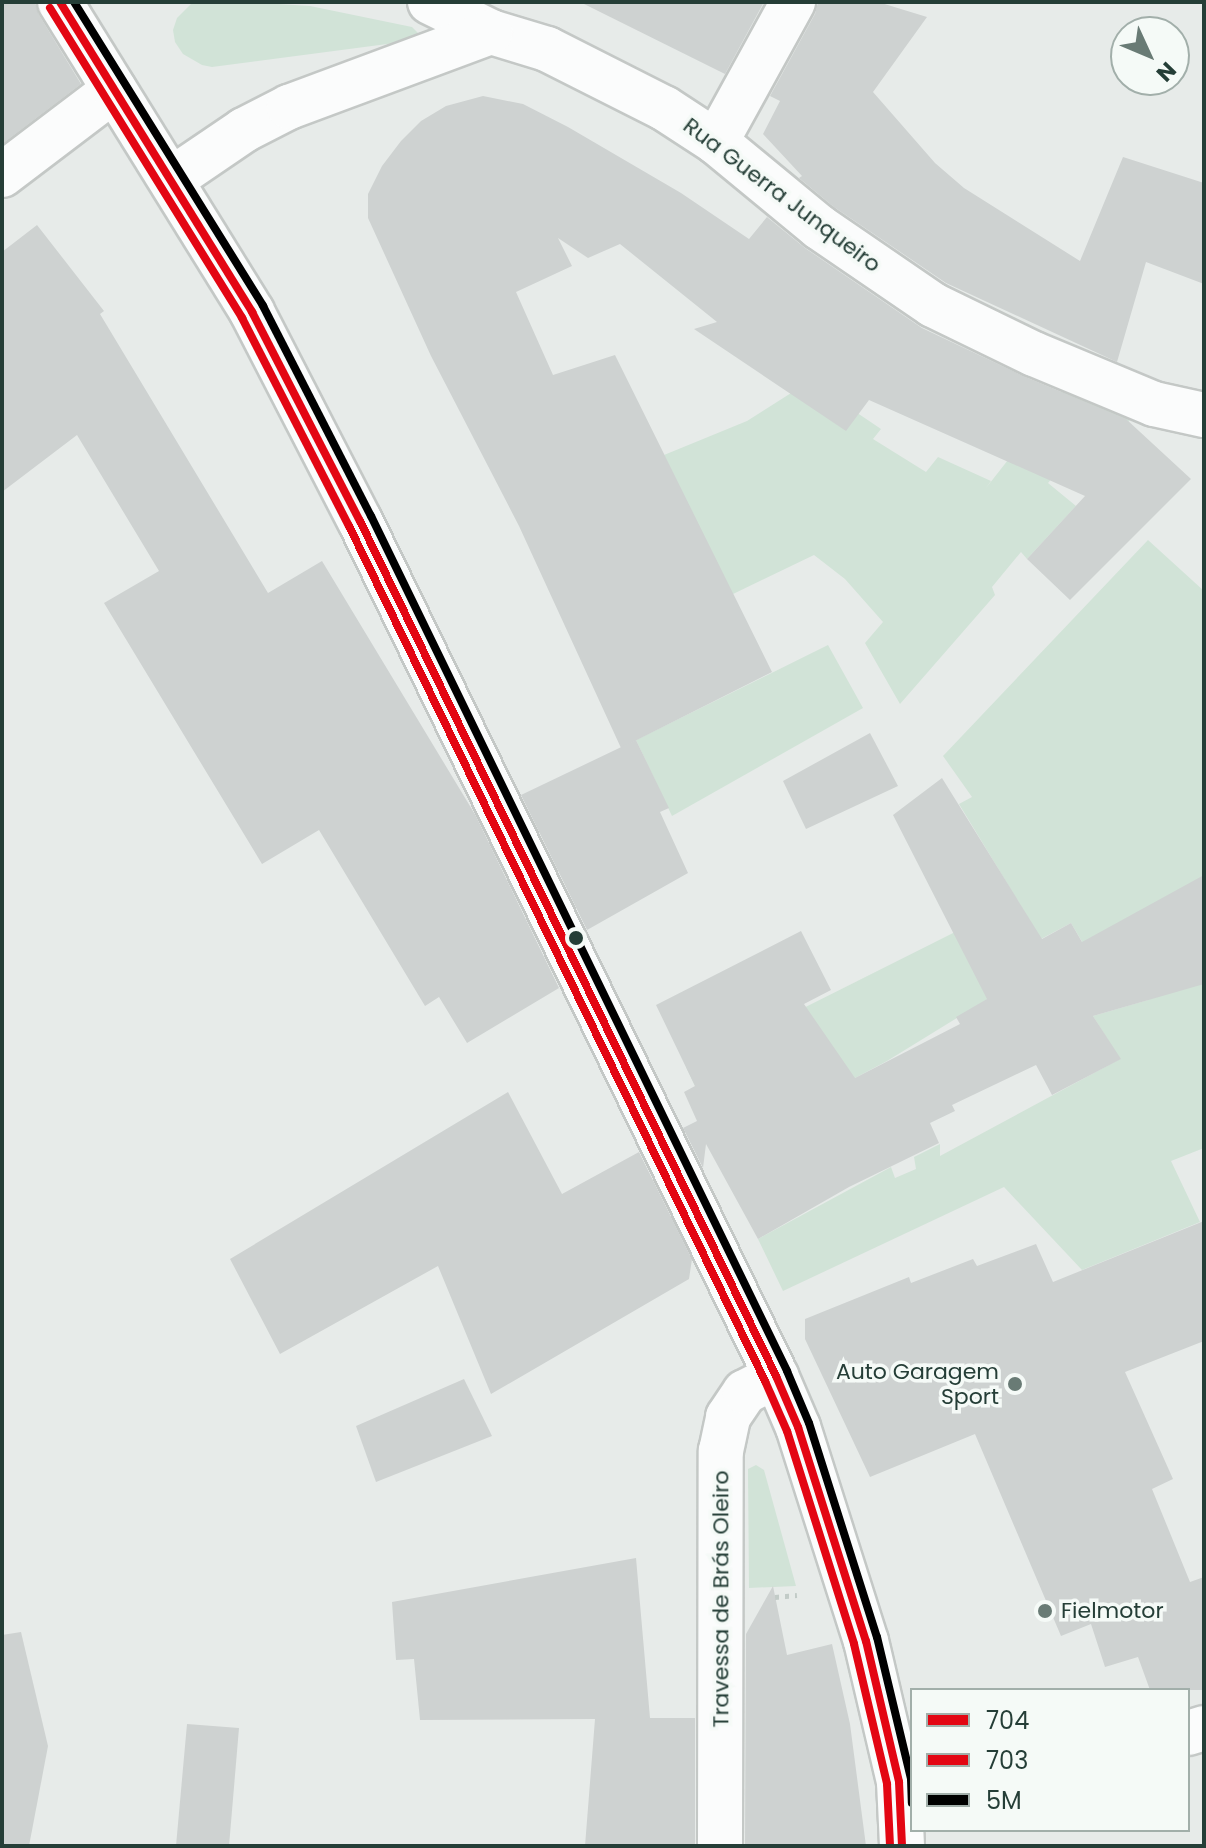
<!DOCTYPE html>
<meta charset="utf-8">
<style>
body{margin:0}
#map{position:relative;width:1206px;height:1848px;overflow:hidden;background:#e7ebe9;font-family:Poppins,sans-serif}
div>[style]{position:absolute}
[style*='--x']{left:calc(var(--x)*1px);top:calc(var(--y)*1px);width:calc(var(--w)*1px);rotate:calc(var(--a)*1deg)}
.green>*{inset:0;background:#d1e3d7}
.building>*{inset:0;background:#ced2d1}
.path>*{height:5px;margin-top:-2.5px;transform-origin:0;background:repeating-linear-gradient(90deg,#c2cbc7 0 4px,transparent 0 10px)}
.roads{filter:drop-shadow(2px 0 #c4c8c6) drop-shadow(-2px 0 #c4c8c6) drop-shadow(0 2px #c4c8c6) drop-shadow(0 -2px #c4c8c6)}
.minor>*{height:44px;margin:-22px;padding:0 22px;transform-origin:22px;border-radius:22px;background:#fbfcfc}
.secondary>*{height:44px;margin:-22px;padding:0 22px;transform-origin:22px;border-radius:22px;background:#fbfcfc}
.bus-1>*{height:8px;margin:-4px;padding:0 4px;transform-origin:4px;border-radius:4px;background:#e30613}
.bus-2>*{height:8px;margin:-4px;padding:0 4px;transform-origin:4px;border-radius:4px;background:#e30613}
.bus-3>*{height:8px;margin:-4px;padding:0 4px;transform-origin:4px;border-radius:4px;background:#000}
.dots>*{width:22px;height:22px;translate:-50% -50%;box-sizing:border-box;border:4px solid #f5faf7;border-radius:50%}
span{translate:-50% -50%;white-space:nowrap;text-align:center;line-height:1.15;-webkit-text-stroke:7px #f5faf7;paint-order:stroke}
.street-label{font-size:22px;color:#253e37}
.poi-label{font-size:22px;color:#253e37}
.right{translate:-100% -50%;text-align:right}
.left{translate:0 -50%;text-align:left}
.frame{position:absolute;inset:0;border:4px solid #253e37;pointer-events:none}
.legend{position:absolute;left:910px;top:1688px;width:280px;height:144px;box-sizing:border-box;background:#f5faf7;border:2px solid #a2afaa;margin:0;padding:10px 14px;list-style:none;font-size:24px;color:#253e37}
.legend li{display:flex;align-items:center;gap:16px;height:40px}
.legend b{width:40px;border:2px solid #a2afaa}
.north{position:absolute;left:1110px;top:16px;width:80px;height:80px;box-sizing:border-box;background:#f5faf7;border:2px solid #a2afaa;border-radius:50%;rotate:134deg;font-size:22px;font-weight:700;line-height:32px;text-align:center;color:#253e37}
.north::after{content:'';display:block;margin:auto;width:28px;height:36px;background:#697b75;clip-path:polygon(50% 0,100% 100%,50% 72%,0 100%)}
</style>
<div id="map">
<div class="green">
<i style="clip-path:polygon(244px 2px,310px 6px,412px 27px,419px 34px,410px 41px,212px 67px,202px 65px,183px 54px,175px 42px,173px 30px,177px 18px,192px 3px)"></i>
<i style="clip-path:polygon(810px 381px,881px 429px,873px 439px,926px 472px,938px 457px,991px 481px,986px 488px,1062px 391px,1131px 418px,1100px 462px,1080px 445px,1048px 483px,1076px 506px,1027px 559px,1021px 552px,992px 587px,995px 595px,900px 704px,865px 643px,883px 622px,845px 579px,814px 555px,731px 595px,664px 455px,747px 421px)"></i>
<i style="clip-path:polygon(1148px 540px,1204px 591px,1204px 876px,1084px 945px,1071px 923px,1041px 939px,959px 804px,972px 797px,943px 756px)"></i>
<i style="clip-path:polygon(828px 645px,863px 708px,672px 816px,636px 740px)"></i>
<i style="clip-path:polygon(981px 919px,1017px 981px,887px 1061px,855px 1078px,695px 1086px,686px 1067px)"></i>
<i style="clip-path:polygon(1204px 926px,1204px 1148px,1171px 1161px,1200px 1222px,1082px 1270px,1004px 1187px,783px 1291px,758px 1239px,891px 1167px,895px 1178px,916px 1169px,914px 1157px,940px 1144px,940px 1156px,1120px 1059px,1093px 1016px,1148px 1000px)"></i>
<i style="clip-path:polygon(756px 1465px,764px 1470px,796px 1586px,749px 1588px,748px 1469px)"></i>
</div>
<div class="building">
<i style="clip-path:polygon(2px 2px,35px 2px,39px 15px,81px 84px,2px 144px)"></i>
<i style="clip-path:polygon(580px 2px,764px 2px,725px 74px)"></i>
<i style="clip-path:polygon(818px 2px,878px 2px,927px 17px,873px 92px,935px 163px,964px 188px,1080px 261px,1123px 157px,1204px 183px,1204px 284px,1146px 262px,1117px 362px,946px 283px,834px 207px,799px 178px,802px 176px,763px 134px,780px 101px,770px 96px,815px 14px)"></i>
<i style="clip-path:polygon(483px 96px,523px 104px,568px 127px,681px 193px,749px 239px,767px 217px,805px 248px,922px 328px,1023px 376px,1126px 419px,1191px 479px,1070px 600px,1027px 559px,1085px 496px,869px 400px,846px 431px,694px 329px,717px 322px,620px 244px,588px 258px,558px 238px,572px 266px,516px 292px,553px 375px,615px 355px,772px 672px,621px 748px,519px 526px,431px 356px,368px 218px,368px 194px,382px 166px,401px 141px,421px 121px,446px 106px)"></i>
<i style="clip-path:polygon(37px 225px,104px 311px,100px 314px,268px 593px,322px 561px,476px 816px,559px 988px,467px 1043px,439px 997px,425px 1006px,319px 830px,262px 864px,104px 603px,159px 571px,77px 435px,2px 492px,2px 252px)"></i>
<i style="clip-path:polygon(870px 733px,898px 786px,806px 829px,783px 781px)"></i>
<i style="clip-path:polygon(636px 740px,669px 808px,660px 812px,688px 873px,587px 930px,521px 795px)"></i>
<i style="clip-path:polygon(942px 778px,1042px 939px,1071px 923px,1082px 942px,1204px 875px,1204px 984px,1093px 1016px,1121px 1059px,1052px 1095px,1036px 1065px,952px 1105px,955px 1111px,930px 1123px,939px 1143px,849px 1187px,758px 1239px,706px 1144px,703px 1168px,683px 1128px,697px 1121px,684px 1092px,695px 1086px,656px 1005px,801px 931px,831px 990px,804px 1004px,855px 1078px,960px 1024px,956px 1017px,987px 999px,893px 815px)"></i>
<i style="clip-path:polygon(508px 1092px,562px 1194px,639px 1152px,692px 1259px,689px 1279px,491px 1394px,438px 1266px,280px 1354px,230px 1259px)"></i>
<i style="clip-path:polygon(1204px 1221px,1204px 1341px,1125px 1372px,1173px 1479px,1152px 1489px,1190px 1582px,1204px 1577px,1204px 1690px,1150px 1690px,1138px 1657px,1105px 1667px,1091px 1624px,1061px 1636px,975px 1434px,870px 1477px,805px 1339px,805px 1319px,909px 1277px,911px 1283px,973px 1259px,977px 1266px,1036px 1244px,1053px 1282px)"></i>
<i style="clip-path:polygon(464px 1379px,492px 1436px,376px 1482px,356px 1426px)"></i>
<i style="clip-path:polygon(636px 1558px,650px 1718px,695px 1718px,695px 1846px,585px 1846px,595px 1719px,420px 1720px,414px 1659px,396px 1660px,392px 1602px)"></i>
<i style="clip-path:polygon(773px 1586px,787px 1655px,832px 1644px,850px 1724px,866px 1846px,745px 1846px,746px 1634px)"></i>
<i style="clip-path:polygon(21px 1632px,48px 1746px,29px 1846px,2px 1846px,2px 1635px)"></i>
<i style="clip-path:polygon(187px 1724px,239px 1728px,229px 1846px,176px 1846px)"></i>
</div>
<div class="path">
<i style="--x:775;--y:1597;--w:22;--a:-5"></i>
</div>
<div class="roads">
<div class="minor">
<i style="--x:430;--y:2;--w:68;--a:26.2"></i>
<i style="--x:491;--y:32;--w:59;--a:16.9"></i>
<i style="--x:547;--y:49;--w:131;--a:26.8"></i>
<i style="--x:664;--y:108;--w:62;--a:33.2"></i>
<i style="--x:716;--y:142;--w:134;--a:39.5"></i>
<i style="--x:819;--y:227;--w:138;--a:34.4"></i>
<i style="--x:933;--y:305;--w:112;--a:25.9"></i>
<i style="--x:1034;--y:354;--w:130;--a:22.6"></i>
<i style="--x:1154;--y:404;--w:51;--a:12.4"></i>
<i style="--x:716;--y:142;--w:160;--a:-61.2"></i>
<i style="--x:2;--y:175;--w:141;--a:-37.2"></i>
<i style="--x:172;--y:179;--w:87;--a:-34.2"></i>
<i style="--x:244;--y:130;--w:51;--a:-27.1"></i>
<i style="--x:289;--y:107;--w:215;--a:-20.4"></i>
<i style="--x:1188;--y:1733;--w:17;--a:-17"></i>
<i style="--x:720;--y:1846;--w:395;--a:-89.9"></i>
<i style="--x:721;--y:1451;--w:35;--a:-78"></i>
<i style="--x:728;--y:1417;--w:30;--a:-56"></i>
<i style="--x:745;--y:1392;--w:35;--a:-27"></i>
</div>
<div class="secondary">
<i style="--x:60;--y:2;--w:365;--a:58.2"></i>
<i style="--x:252;--y:312;--w:235;--a:62.7"></i>
<i style="--x:360;--y:521;--w:951;--a:64.05"></i>
<i style="--x:776;--y:1376;--w:56;--a:66.7"></i>
<i style="--x:798;--y:1427;--w:225;--a:72.4"></i>
<i style="--x:866;--y:1641;--w:145;--a:76.8"></i>
<i style="--x:899;--y:1782;--w:64;--a:87.3"></i>
</div>
</div>
<div class="bus-1">
<i style="--x:60;--y:2;--w:365;--a:58.2"></i>
<i style="--x:252;--y:312;--w:235;--a:62.7"></i>
<i style="--x:360;--y:521;--w:951;--a:64.05"></i>
<i style="--x:776;--y:1376;--w:56;--a:66.7"></i>
<i style="--x:798;--y:1427;--w:225;--a:72.4"></i>
<i style="--x:866;--y:1641;--w:145;--a:76.8"></i>
<i style="--x:899;--y:1782;--w:64;--a:87.3"></i>
</div>
<div class="bus-2">
<i style="--x:50;--y:8;--w:365;--a:58.2"></i>
<i style="--x:242;--y:318;--w:234;--a:62.8"></i>
<i style="--x:349;--y:526;--w:951;--a:64.05"></i>
<i style="--x:765;--y:1381;--w:55;--a:66.3"></i>
<i style="--x:787;--y:1431;--w:223;--a:72.5"></i>
<i style="--x:854;--y:1644;--w:144;--a:76.7"></i>
<i style="--x:887;--y:1784;--w:62;--a:87.2"></i>
</div>
<div class="bus-3">
<i style="--x:74;--y:2;--w:358;--a:58.1"></i>
<i style="--x:263;--y:306;--w:236;--a:62.8"></i>
<i style="--x:371;--y:516;--w:951;--a:64.05"></i>
<i style="--x:787;--y:1371;--w:56;--a:67.1"></i>
<i style="--x:809;--y:1423;--w:225;--a:72.4"></i>
<i style="--x:877;--y:1637;--w:146;--a:76.5"></i>
<i style="--x:911;--y:1779;--w:24;--a:88"></i>
</div>
<div class="dots">
<i style="left:576px;top:938px;background:#253e37"></i>
<i style="left:1015px;top:1384px;background:#697b75"></i>
<i style="left:1045px;top:1611px;background:#697b75"></i>
</div>
<div class="street-label">
<span style="left:782px;top:195px;rotate:37deg">Rua Guerra Junqueiro</span>
<span style="left:721px;top:1599px;rotate:-90deg">Travessa de Brás Oleiro</span>
</div>
<div class="poi-label">
<span class="right" style="left:999px;top:1384px">Auto Garagem<br>Sport</span>
<span class="left" style="left:1061px;top:1611px">Fielmotor</span>
</div>
<div class="frame"></div>
<ul class="legend">
<li><b style="height:10px;background:#e30613"></b>704</li>
<li><b style="height:10px;background:#e30613"></b>703</li>
<li><b style="height:10px;background:#000"></b>5M</li>
</ul>
<div class="north">N</div>
</div>
